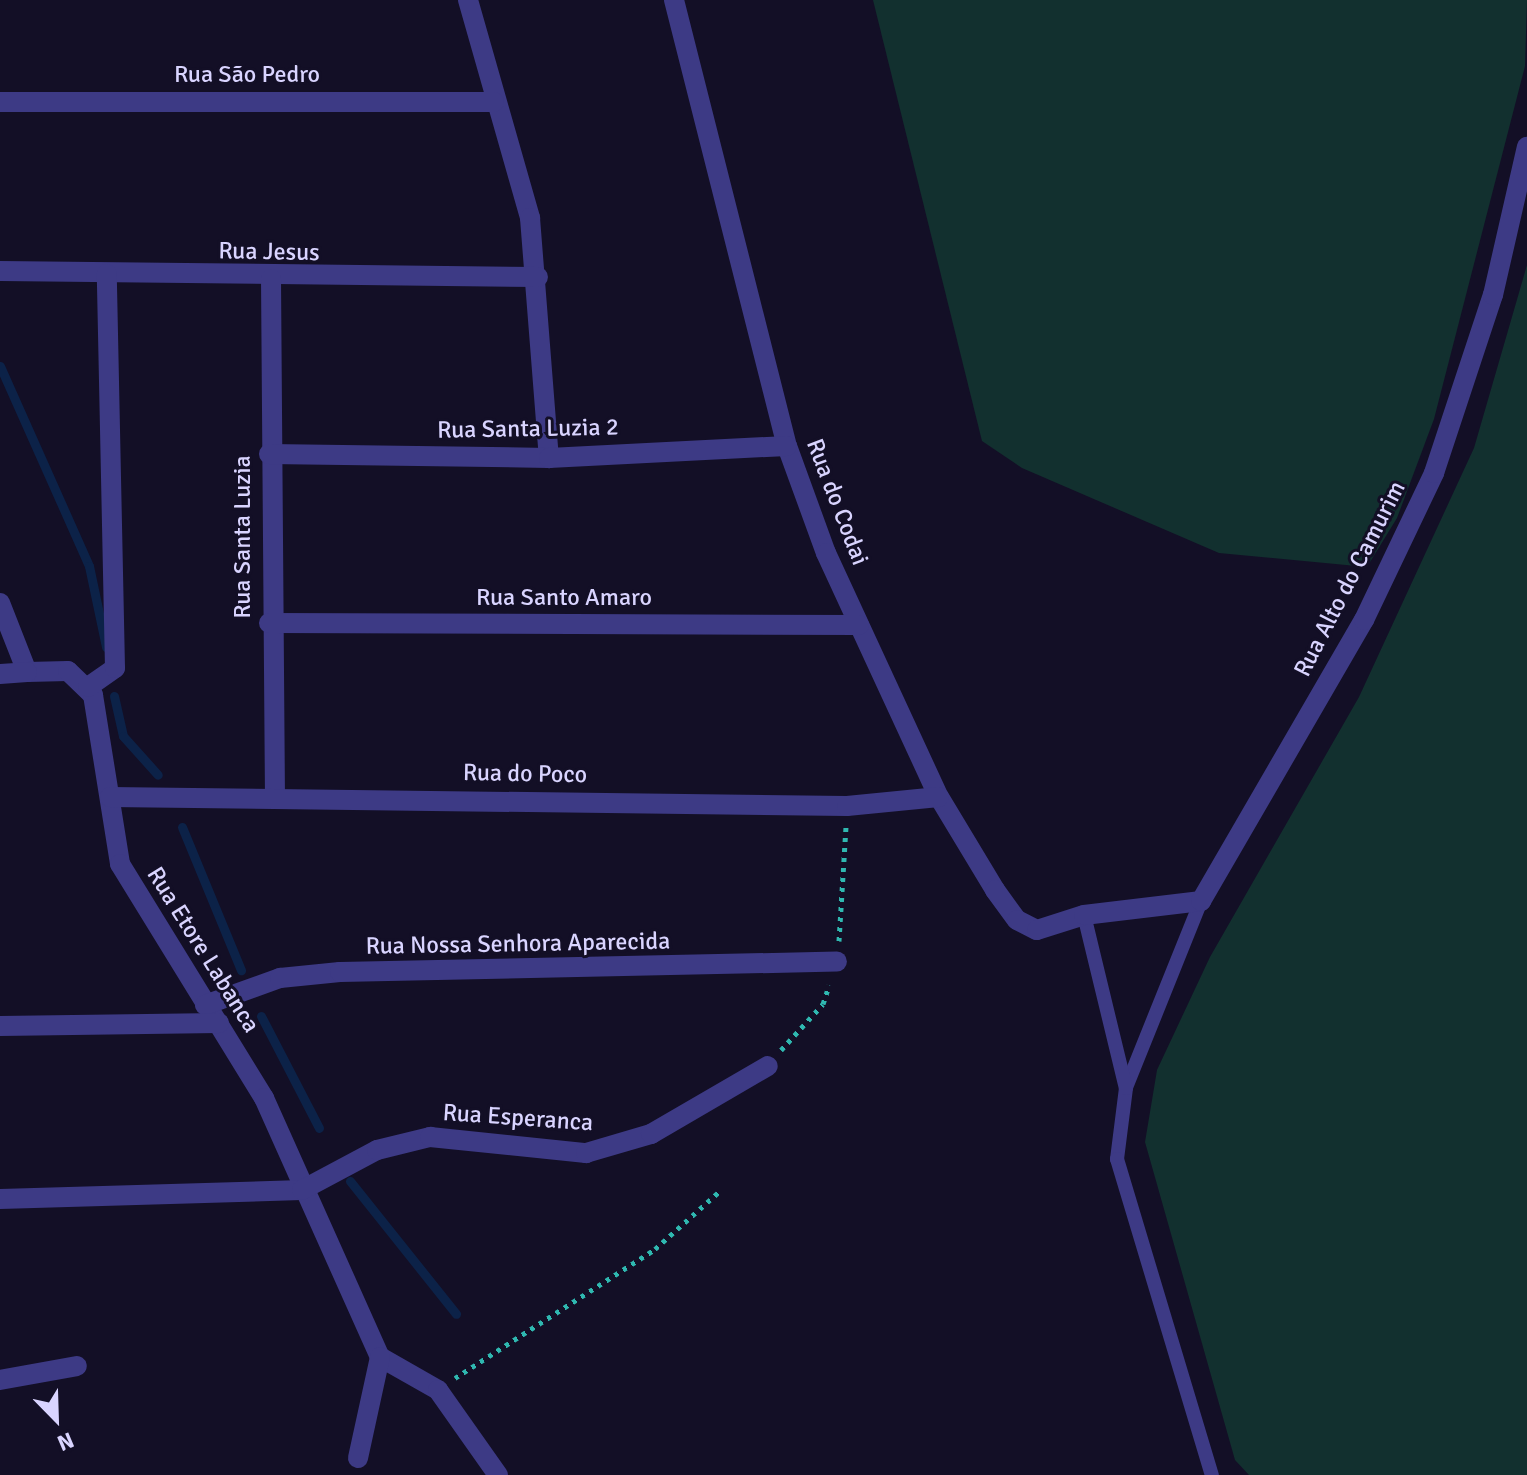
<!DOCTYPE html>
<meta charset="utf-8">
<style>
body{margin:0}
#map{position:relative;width:1527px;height:1475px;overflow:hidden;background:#130f26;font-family:Signika,sans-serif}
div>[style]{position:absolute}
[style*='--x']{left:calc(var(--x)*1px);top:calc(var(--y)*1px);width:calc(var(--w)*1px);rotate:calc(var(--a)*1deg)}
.green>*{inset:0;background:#12302f}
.stream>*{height:9px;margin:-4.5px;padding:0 4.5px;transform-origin:4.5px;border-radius:4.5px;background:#0c2248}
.path>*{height:5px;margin-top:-2.5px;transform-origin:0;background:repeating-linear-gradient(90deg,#2fb8b0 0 4px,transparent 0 10px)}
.service>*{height:14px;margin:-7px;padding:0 7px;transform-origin:7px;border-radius:7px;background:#3d3a85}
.minor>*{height:20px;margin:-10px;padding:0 10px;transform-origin:10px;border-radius:10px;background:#3d3a85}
span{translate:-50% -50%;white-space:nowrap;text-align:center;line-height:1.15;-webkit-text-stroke:6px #130f26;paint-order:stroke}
.street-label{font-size:24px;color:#d9d4ff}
.north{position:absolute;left:16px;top:1379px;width:80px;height:80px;-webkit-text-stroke:6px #130f26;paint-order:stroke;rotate:157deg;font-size:22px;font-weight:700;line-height:32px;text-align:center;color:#d9d4ff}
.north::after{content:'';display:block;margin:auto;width:28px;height:36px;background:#d9d4ff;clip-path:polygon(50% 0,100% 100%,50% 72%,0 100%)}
</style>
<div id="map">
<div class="green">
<i style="clip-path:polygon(873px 0,1527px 0,1525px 66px,1434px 419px,1397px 518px,1367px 567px,1219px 553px,1022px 468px,982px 441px)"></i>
<i style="clip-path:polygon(1527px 265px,1527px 1475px,1249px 1475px,1235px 1460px,1145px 1142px,1157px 1070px,1210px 957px,1359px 697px,1474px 448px)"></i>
</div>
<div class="stream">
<i style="--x:0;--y:366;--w:219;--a:66"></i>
<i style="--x:89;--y:566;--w:83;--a:78.1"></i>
<i style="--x:114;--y:696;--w:41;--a:77.3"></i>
<i style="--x:123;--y:736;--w:52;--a:48.1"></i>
<i style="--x:182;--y:827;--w:155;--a:67.6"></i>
<i style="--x:261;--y:1016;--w:126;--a:62.6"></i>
<i style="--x:350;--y:1181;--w:170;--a:51.4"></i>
</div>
<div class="path">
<i style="--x:839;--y:941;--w:114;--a:-86.5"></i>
<i style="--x:781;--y:1050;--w:62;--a:-47.6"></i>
<i style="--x:823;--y:1004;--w:20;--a:-72"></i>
<i style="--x:455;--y:1378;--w:238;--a:-32.8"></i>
<i style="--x:655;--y:1249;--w:89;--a:-41.8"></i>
</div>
<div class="service">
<i style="--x:1201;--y:901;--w:201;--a:111.9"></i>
<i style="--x:1126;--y:1088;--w:72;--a:97.2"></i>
<i style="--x:1117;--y:1159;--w:330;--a:73.3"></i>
<i style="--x:1084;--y:915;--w:178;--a:76.4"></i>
</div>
<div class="minor">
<i style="--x:468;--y:0;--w:227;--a:74.1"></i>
<i style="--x:530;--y:218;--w:241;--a:85.5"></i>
<i style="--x:674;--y:0;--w:460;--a:75.8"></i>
<i style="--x:787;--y:446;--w:114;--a:70"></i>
<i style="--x:826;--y:553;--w:269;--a:65.2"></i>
<i style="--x:939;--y:797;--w:109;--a:58.9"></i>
<i style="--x:995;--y:890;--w:37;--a:54"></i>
<i style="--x:1017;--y:920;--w:22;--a:27"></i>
<i style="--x:1037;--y:930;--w:49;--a:-17.7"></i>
<i style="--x:1084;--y:915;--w:118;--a:-6.8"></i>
<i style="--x:1201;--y:901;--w:325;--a:-59.9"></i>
<i style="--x:1364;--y:620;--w:163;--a:-64.5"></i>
<i style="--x:1434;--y:473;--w:188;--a:-71.7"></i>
<i style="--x:1493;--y:295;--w:152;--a:-77.1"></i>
<i style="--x:0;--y:102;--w:494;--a:0"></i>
<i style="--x:0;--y:271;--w:538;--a:0.64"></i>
<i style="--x:271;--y:279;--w:517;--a:89.56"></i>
<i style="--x:269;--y:454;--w:280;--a:0.8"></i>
<i style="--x:549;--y:458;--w:238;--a:-2.9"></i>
<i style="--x:0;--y:603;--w:74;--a:68.6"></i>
<i style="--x:27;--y:672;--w:41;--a:-1.4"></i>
<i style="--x:68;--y:671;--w:35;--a:44"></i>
<i style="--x:93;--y:695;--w:171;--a:80.9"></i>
<i style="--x:120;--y:864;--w:275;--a:58.4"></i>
<i style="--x:264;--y:1098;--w:284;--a:65.9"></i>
<i style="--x:380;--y:1357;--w:67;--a:29.6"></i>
<i style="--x:438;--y:1390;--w:104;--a:54.8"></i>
<i style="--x:269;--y:623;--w:590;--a:0.19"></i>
<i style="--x:0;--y:674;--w:27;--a:-4"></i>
<i style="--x:88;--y:687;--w:33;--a:-35"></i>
<i style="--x:115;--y:668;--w:394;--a:-91.2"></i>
<i style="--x:110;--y:797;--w:737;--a:0.7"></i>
<i style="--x:847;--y:806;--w:92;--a:-5.6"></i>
<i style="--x:205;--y:1005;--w:80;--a:-19.8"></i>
<i style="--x:280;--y:978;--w:60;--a:-5.7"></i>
<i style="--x:340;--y:972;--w:497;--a:-1.2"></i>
<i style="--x:0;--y:1026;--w:219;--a:-0.8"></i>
<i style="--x:0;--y:1199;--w:302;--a:-1.7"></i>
<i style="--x:302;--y:1190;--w:85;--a:-28.1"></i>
<i style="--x:377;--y:1150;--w:55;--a:-13.8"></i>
<i style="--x:430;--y:1137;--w:157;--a:5.9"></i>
<i style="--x:586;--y:1153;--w:68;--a:-16.3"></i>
<i style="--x:651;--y:1134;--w:135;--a:-30.2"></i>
<i style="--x:0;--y:1380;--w:78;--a:-10.3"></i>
<i style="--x:358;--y:1458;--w:103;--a:-77.7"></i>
</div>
<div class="street-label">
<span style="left:247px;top:75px">Rua São Pedro</span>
<span style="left:269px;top:252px;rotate:1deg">Rua Jesus</span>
<span style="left:528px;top:429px;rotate:-1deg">Rua Santa Luzia 2</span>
<span style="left:837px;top:502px;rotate:69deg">Rua do Codai</span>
<span style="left:243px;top:537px;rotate:-90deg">Rua Santa Luzia</span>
<span style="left:1350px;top:579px;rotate:-63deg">Rua Alto do Camurim</span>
<span style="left:564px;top:598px">Rua Santo Amaro</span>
<span style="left:525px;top:774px;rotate:1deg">Rua do Poco</span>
<span style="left:518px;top:944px;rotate:-1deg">Rua Nossa Senhora Aparecida</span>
<span style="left:203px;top:950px;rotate:58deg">Rua Etore Labanca</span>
<span style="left:518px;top:1118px;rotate:4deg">Rua Esperanca</span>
</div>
<div class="north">N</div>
</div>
